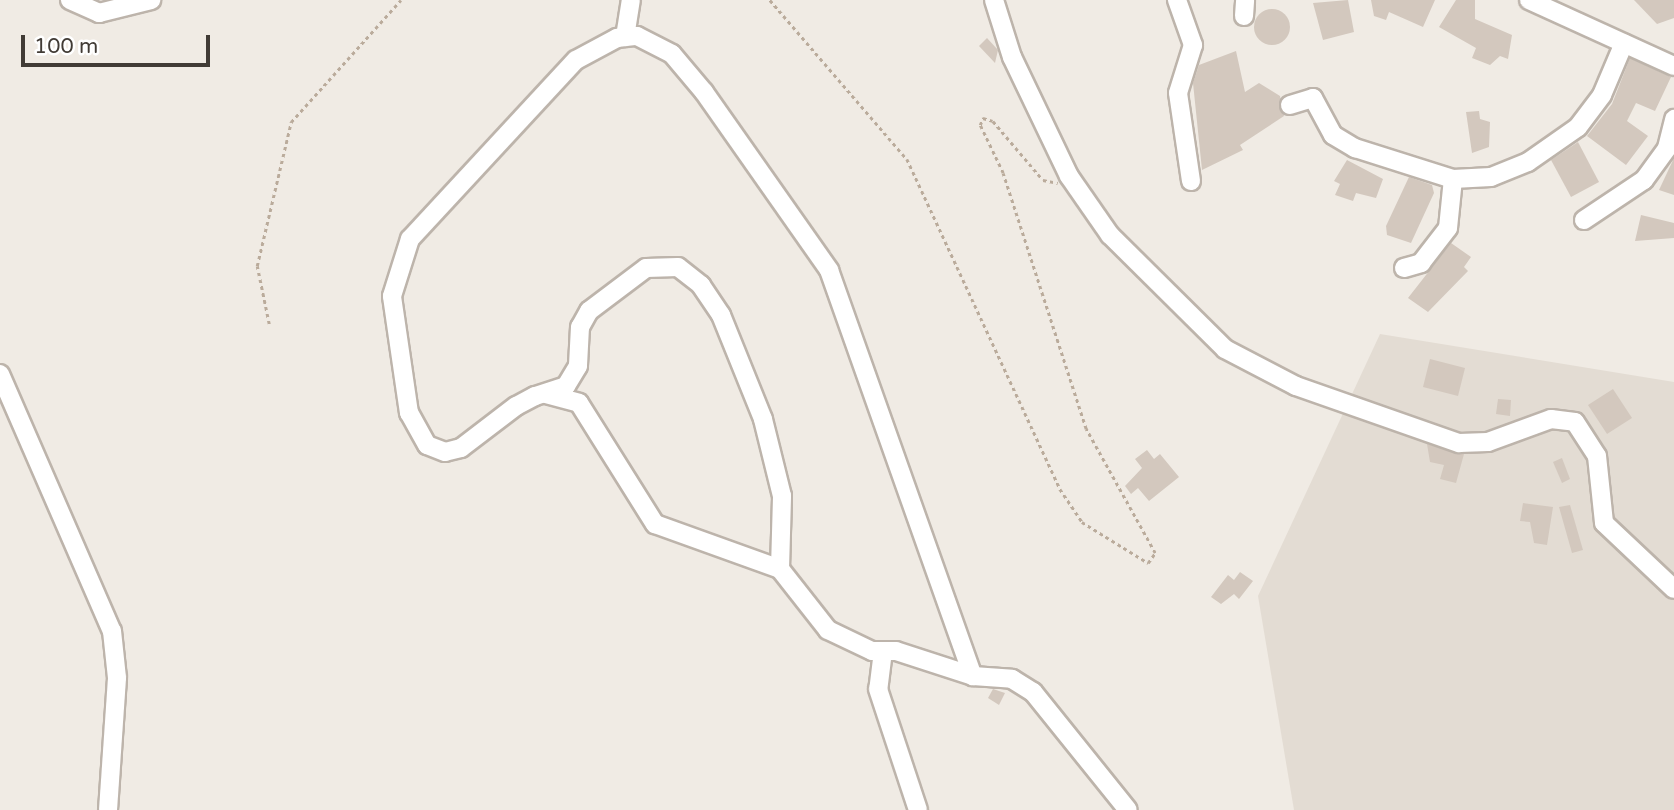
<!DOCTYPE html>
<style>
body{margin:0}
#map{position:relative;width:1674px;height:810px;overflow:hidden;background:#f0ebe4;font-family:"Varela Round",sans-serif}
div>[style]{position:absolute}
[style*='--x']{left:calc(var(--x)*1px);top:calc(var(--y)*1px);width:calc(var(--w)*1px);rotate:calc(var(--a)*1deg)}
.residential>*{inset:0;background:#e3dcd3}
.building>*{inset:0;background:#d3c8be}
.round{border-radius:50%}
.path>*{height:2.5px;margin-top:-1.25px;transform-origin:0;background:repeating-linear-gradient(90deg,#baab9b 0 3.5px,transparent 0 7px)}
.roads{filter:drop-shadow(2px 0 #bdb4ab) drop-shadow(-2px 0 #bdb4ab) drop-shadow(0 2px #bdb4ab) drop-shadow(0 -2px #bdb4ab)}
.minor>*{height:18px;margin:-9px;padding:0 9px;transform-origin:9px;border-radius:9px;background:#fff}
span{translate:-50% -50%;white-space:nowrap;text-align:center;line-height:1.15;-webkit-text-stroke:5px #fff;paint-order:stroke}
.scale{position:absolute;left:21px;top:35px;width:189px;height:32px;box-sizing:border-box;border:4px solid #413b35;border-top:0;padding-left:9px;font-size:21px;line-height:24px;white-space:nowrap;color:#413b35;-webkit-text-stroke:5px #fff;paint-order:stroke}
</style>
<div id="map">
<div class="residential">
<i style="clip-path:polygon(1380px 334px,1674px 382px,1674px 810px,1294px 810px,1258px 596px)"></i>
</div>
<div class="building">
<i style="clip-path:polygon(1348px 0,1354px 32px,1323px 40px,1313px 3px)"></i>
<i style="clip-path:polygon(1371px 0,1435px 0,1423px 27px,1389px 12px,1386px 20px,1374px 16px)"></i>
<i style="clip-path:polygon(1456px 0,1475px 0,1475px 19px,1512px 35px,1508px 59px,1500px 56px,1490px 65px,1472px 58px,1476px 48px,1439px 27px)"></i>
<i style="clip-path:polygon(1634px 0,1674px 0,1674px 18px,1657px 24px)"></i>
<i class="round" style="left:1254px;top:9px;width:36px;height:36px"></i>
<i style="clip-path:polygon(987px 38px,998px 50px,995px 63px,979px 46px)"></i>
<i style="clip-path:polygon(1236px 51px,1245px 92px,1259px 83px,1280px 96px,1284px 116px,1240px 145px,1243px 150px,1202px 170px,1193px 83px,1199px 65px)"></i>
<i style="clip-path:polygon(1630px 58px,1671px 77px,1655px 111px,1636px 103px,1627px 121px,1648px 136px,1626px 165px,1587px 136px,1612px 104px)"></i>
<i style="clip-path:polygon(1479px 111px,1480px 119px,1490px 122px,1489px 147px,1472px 153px,1466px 112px)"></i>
<i style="clip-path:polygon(1578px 142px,1599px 182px,1571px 197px,1551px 160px)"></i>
<i style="clip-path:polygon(1674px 158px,1674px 195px,1659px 190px)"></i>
<i style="clip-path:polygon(1347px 160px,1383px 179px,1376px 198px,1356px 193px,1353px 201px,1335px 195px,1340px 184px,1334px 181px)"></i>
<i style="clip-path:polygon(1409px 177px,1432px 185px,1434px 193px,1411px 243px,1387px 235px,1386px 226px)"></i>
<i style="clip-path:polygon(1641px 215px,1674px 223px,1674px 238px,1635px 241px)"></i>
<i style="clip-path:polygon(1451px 243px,1471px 257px,1464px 267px,1468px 271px,1428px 312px,1408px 298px)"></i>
<i style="clip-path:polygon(1430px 359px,1465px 368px,1458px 396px,1423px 387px)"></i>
<i style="clip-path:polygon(1613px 389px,1632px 418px,1607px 434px,1588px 405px)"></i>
<i style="clip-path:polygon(1498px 399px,1511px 400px,1510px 416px,1496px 414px)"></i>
<i style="clip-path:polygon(1427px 444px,1464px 454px,1456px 483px,1440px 479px,1444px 465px,1430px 462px)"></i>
<i style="clip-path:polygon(1147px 450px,1154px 459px,1160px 454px,1179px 477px,1149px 501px,1138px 488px,1131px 494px,1125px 486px,1142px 468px,1135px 459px)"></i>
<i style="clip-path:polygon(1562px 458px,1570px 479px,1562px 483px,1553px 462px)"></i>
<i style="clip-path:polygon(1523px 503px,1553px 507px,1547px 545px,1534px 543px,1530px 522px,1520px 521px)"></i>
<i style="clip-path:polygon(1570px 505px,1583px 550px,1572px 553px,1559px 507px)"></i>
<i style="clip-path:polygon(1240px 572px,1253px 581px,1239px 599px,1234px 594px,1221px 604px,1211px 597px,1228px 575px,1234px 580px)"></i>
<i style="clip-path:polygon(993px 689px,1005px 693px,999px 705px,988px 698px)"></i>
</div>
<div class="path">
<i style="--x:770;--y:0;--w:210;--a:49.3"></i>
<i style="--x:907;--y:159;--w:364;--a:65.1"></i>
<i style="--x:1060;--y:489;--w:40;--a:56"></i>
<i style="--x:1082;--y:522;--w:78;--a:31.8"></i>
<i style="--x:1148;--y:563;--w:12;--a:-55"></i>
<i style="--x:1155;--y:553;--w:142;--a:-119.1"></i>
<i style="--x:1086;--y:429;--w:269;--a:-108"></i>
<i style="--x:1003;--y:173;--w:53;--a:-115.6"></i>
<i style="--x:980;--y:125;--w:8;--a:-67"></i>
<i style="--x:983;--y:118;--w:10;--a:17"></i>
<i style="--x:993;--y:121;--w:77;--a:49.7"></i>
<i style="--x:1043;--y:180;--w:15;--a:11"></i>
<i style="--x:269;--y:324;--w:59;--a:-101.7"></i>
<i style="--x:257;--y:266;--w:148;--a:-76.7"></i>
<i style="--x:291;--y:122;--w:164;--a:-48"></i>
</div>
<div class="roads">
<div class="minor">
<i style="--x:70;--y:0;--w:32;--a:24"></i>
<i style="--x:99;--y:13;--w:54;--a:-14"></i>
<i style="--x:994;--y:0;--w:60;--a:72.5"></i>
<i style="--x:1012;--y:57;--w:132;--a:64.4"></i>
<i style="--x:1069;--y:176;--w:72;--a:55.2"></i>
<i style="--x:1110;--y:235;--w:162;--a:44.7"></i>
<i style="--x:1225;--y:349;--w:80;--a:27.5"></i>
<i style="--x:1296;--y:386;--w:173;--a:19.3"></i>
<i style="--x:1459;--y:443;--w:29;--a:-2"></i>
<i style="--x:1488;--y:442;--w:67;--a:-20.1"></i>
<i style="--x:1551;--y:419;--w:24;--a:7"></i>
<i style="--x:1575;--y:422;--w:40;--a:57.1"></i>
<i style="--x:1597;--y:456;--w:67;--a:84"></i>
<i style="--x:1604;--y:523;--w:96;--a:43.3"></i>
<i style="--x:1177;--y:0;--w:48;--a:70.4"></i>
<i style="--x:1193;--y:45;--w:50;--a:107.4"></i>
<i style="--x:1178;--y:93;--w:89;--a:81.6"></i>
<i style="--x:1529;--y:0;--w:159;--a:24.5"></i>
<i style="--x:1244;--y:16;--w:16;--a:-86"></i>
<i style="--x:625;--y:37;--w:37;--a:-81"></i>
<i style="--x:1290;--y:105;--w:24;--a:-17"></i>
<i style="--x:1313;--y:98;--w:42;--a:61.6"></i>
<i style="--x:1333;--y:135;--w:26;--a:31"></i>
<i style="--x:1355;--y:148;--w:103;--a:17.6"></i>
<i style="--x:1453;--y:179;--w:38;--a:-3"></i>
<i style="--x:1491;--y:177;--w:40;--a:-22"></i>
<i style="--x:1528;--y:162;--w:61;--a:-35"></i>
<i style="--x:1578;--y:127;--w:40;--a:-53"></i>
<i style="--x:1602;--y:95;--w:56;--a:-67.1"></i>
<i style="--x:1584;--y:220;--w:72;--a:-33.7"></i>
<i style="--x:1644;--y:180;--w:39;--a:-54"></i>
<i style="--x:1667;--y:148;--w:30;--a:-76"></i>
<i style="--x:1404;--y:268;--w:18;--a:-16"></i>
<i style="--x:1421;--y:263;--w:44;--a:-52.4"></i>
<i style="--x:1448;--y:228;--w:49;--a:-84.2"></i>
<i style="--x:0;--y:374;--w:280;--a:66.5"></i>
<i style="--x:112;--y:631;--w:47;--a:83.9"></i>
<i style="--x:117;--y:678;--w:132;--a:93.9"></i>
<i style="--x:546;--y:394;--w:34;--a:15"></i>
<i style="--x:579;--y:403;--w:143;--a:57.9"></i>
<i style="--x:655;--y:524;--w:133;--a:19.8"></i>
<i style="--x:780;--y:569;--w:73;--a:-88.4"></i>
<i style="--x:782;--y:496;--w:79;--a:-103.9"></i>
<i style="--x:763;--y:419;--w:112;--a:-112"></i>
<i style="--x:721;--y:315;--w:36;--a:-124"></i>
<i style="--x:701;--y:285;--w:29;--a:-142"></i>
<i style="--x:678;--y:267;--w:32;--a:178"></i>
<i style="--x:646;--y:268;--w:71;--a:143"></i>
<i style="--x:589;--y:311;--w:18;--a:119"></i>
<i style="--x:580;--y:327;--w:39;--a:93"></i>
<i style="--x:578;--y:366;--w:23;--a:121"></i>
<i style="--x:566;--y:386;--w:33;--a:162"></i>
<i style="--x:535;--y:396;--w:21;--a:152"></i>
<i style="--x:516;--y:406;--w:69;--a:142.6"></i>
<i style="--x:461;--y:448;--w:16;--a:166"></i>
<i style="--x:445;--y:452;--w:19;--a:-159"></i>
<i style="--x:427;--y:445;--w:37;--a:-119"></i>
<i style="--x:409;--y:413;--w:118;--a:-98.3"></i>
<i style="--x:392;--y:296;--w:60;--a:-72.5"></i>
<i style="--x:410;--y:239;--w:244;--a:-47.2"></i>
<i style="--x:576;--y:60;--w:47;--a:-28.2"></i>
<i style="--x:617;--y:38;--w:20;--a:-6"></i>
<i style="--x:637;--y:36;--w:39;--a:27"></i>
<i style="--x:672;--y:54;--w:50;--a:49.9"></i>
<i style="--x:704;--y:92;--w:218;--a:54.9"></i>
<i style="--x:829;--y:270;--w:431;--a:70.5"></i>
<i style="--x:973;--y:676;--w:81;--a:-162"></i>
<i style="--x:896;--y:651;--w:24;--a:180"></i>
<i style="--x:872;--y:651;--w:49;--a:-154.5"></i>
<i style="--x:828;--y:630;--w:78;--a:-128.2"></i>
<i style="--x:883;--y:651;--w:38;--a:97"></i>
<i style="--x:878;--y:689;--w:127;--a:71.7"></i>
<i style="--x:973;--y:676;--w:39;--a:4"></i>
<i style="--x:1012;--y:679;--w:25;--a:32"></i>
<i style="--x:1033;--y:692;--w:151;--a:51.2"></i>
</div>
</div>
<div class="scale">100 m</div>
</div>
